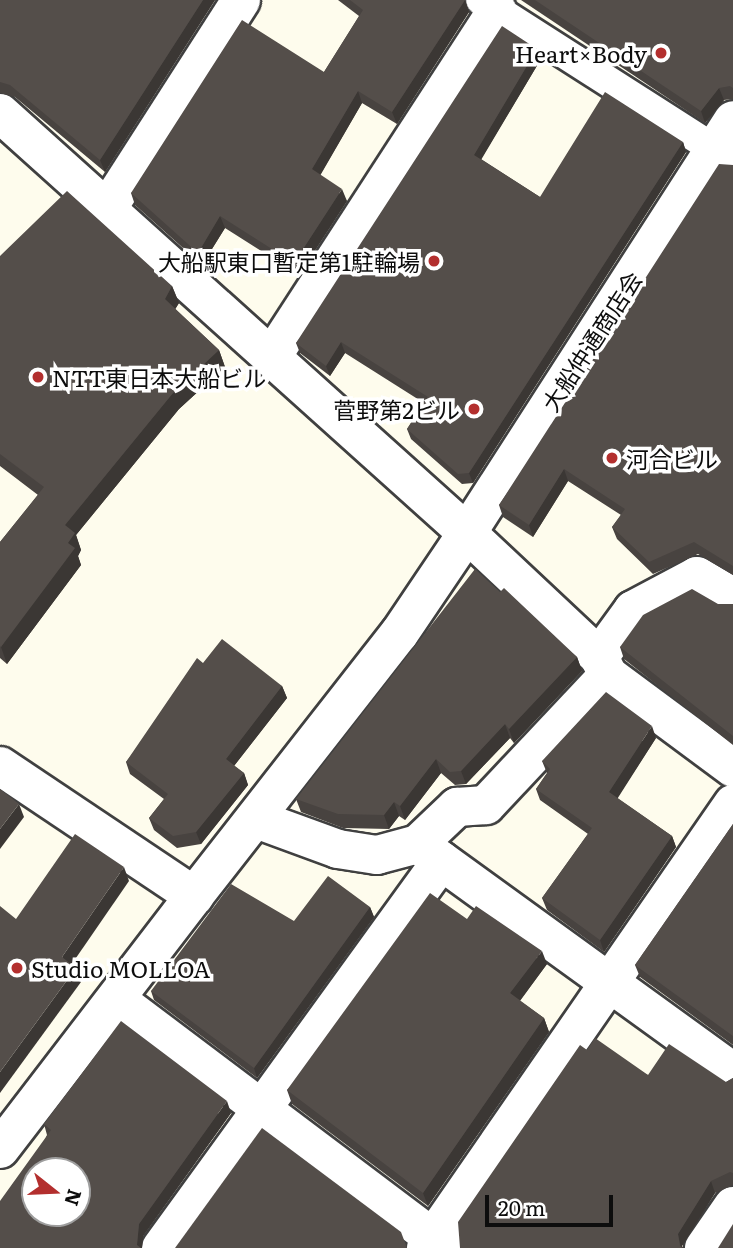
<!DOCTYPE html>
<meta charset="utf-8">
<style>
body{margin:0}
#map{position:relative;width:733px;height:1248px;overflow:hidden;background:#fefced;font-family:Literata,"Noto Sans JP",serif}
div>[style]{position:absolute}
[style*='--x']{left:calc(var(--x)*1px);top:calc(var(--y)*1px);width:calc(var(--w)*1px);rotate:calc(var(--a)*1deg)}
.roads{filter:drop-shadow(2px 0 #404040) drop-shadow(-2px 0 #404040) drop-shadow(0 2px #404040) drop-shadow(0 -2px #404040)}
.pedestrian>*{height:30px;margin:-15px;padding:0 15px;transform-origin:15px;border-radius:15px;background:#fff}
.minor>*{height:38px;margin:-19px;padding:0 19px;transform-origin:19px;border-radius:19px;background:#fff}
.wall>*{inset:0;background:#484340}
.shaded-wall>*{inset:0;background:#3b3734}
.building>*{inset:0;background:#544e4a}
.dots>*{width:19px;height:19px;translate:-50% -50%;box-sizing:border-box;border:4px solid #fff;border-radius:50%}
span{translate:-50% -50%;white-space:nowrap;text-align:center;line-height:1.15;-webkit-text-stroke:7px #fff;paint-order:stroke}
.poi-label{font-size:23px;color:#0d0d0d}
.right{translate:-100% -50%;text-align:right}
.left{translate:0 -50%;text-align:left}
.street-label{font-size:23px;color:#0d0d0d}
.north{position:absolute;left:21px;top:1157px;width:70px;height:70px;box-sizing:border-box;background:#fff;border:2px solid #9e9e9e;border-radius:50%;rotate:108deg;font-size:19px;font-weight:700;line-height:28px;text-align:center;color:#0d0d0d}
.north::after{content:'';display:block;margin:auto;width:24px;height:32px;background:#b32f2e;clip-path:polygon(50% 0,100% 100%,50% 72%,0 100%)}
.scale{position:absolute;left:485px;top:1195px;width:128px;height:32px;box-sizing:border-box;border:4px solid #0d0d0d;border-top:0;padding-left:9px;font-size:21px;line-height:24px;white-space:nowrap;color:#0d0d0d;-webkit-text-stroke:5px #fff;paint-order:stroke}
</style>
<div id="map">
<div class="roads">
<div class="pedestrian">
<i style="--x:481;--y:0;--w:299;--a:32.6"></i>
</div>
<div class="minor">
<i style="--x:0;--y:113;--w:628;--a:41.97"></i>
<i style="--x:467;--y:533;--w:491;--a:-57.2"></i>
<i style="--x:107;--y:209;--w:248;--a:-57.3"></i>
<i style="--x:271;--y:358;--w:415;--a:-57"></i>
<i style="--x:599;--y:657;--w:58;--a:-54.1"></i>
<i style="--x:633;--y:610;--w:72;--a:-28"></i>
<i style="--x:697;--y:576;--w:42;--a:30.3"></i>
<i style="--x:0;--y:766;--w:234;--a:33.8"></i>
<i style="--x:194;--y:896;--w:333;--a:-52"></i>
<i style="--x:399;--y:634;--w:122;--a:-56"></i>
<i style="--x:467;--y:533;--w:181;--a:43.2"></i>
<i style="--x:599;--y:657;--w:20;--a:63"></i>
<i style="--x:608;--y:675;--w:156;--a:36.6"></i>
<i style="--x:256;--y:819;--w:87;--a:20.1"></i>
<i style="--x:338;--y:849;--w:39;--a:9"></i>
<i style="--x:377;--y:855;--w:42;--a:-15"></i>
<i style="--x:418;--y:844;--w:389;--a:35.9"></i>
<i style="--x:418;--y:844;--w:54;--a:-43.5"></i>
<i style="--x:457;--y:807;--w:29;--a:-4"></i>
<i style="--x:486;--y:805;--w:178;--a:-46.8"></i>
<i style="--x:116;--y:999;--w:414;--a:37"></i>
<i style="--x:0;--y:1149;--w:319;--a:-52.5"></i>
<i style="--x:161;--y:1248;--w:478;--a:-54.1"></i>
<i style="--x:426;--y:1248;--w:540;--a:-55.34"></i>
<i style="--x:704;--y:1248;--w:51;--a:-55.4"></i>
</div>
</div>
<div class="wall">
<i style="clip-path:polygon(0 0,215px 0,105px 172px,15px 97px,0 93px)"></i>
<i style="clip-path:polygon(338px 0,465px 0,469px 12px,397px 124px,362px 103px,320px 175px,347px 201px,299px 275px,225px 228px,202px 265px,135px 205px,131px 193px,324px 72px,359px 16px)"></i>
<i style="clip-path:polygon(521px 0,733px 0,733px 99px,724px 100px,705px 123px)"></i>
<i style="clip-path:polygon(537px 49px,541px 59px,481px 159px,540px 197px,683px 142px,686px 152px,473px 483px,462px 484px,411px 439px,407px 429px,424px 403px,345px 353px,330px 376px,300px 353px,296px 343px)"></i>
<i style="clip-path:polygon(733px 165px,733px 575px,698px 554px,653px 574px,617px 539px,612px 527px,621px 515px,568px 481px,533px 537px,503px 517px,499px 505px)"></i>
<i style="clip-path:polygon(0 256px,172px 286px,179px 303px,175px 309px,219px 350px,225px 367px,179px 409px,76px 535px,81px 550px,78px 556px,81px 565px,7px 664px,0 658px,0 542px,38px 495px,0 466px)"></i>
<i style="clip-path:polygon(500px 592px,577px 657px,582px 671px,514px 743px,510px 738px,466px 784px,455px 785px,441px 773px,405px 820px,399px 816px,389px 829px,343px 828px,301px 812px,296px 799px)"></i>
<i style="clip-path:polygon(718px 604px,733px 604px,733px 745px,624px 659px,620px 647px)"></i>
<i style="clip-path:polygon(203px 663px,282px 686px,287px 698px,234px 766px,244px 773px,248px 785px,201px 844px,177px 848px,154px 830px,149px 818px,164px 799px,130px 774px,126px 762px)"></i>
<i style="clip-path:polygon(656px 738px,617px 798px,672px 836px,676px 847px,604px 952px,547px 910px,542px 898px,588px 834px,540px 800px,536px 789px,547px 773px,542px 761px)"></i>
<i style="clip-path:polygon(733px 824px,733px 1045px,640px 977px,635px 965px)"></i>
<i style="clip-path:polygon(370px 907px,374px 917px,257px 1078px,154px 1000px,151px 991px,294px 921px)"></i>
<i style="clip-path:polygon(467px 919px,547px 964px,520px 1001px,544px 1018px,549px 1032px,428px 1206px,292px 1104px,287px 1090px)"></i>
<i style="clip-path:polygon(587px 1050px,648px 1075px,726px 1082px,733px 1078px,733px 1185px,715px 1193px,682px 1246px,683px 1248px,460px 1248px)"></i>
<i style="clip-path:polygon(231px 1113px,143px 1236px,142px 1248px,0 1248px,47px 1135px,44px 1124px)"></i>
</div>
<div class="shaded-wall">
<i style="clip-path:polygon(203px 0,215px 0,105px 172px,100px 160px)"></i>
<i style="clip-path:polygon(465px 0,469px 12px,397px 124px,392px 112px)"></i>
<i style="clip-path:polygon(537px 49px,541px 59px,478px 165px,474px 155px)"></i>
<i style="clip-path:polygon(719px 88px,724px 100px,705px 123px,701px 111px)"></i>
<i style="clip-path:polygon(358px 91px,362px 103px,317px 181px,312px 169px)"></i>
<i style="clip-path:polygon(683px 142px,686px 152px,473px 483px,469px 473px)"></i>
<i style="clip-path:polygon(342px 189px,347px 201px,299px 275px,294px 263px)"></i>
<i style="clip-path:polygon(220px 216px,225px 228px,202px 265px,198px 253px)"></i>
<i style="clip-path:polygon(172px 286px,179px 303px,171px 316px,165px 299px)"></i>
<i style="clip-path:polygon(341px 342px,345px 353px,330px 376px,326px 366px)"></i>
<i style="clip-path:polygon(219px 350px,225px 367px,179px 409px,76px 535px,81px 550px,78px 556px,81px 565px,7px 664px,1px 647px,68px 543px,65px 525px,173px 393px)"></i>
<i style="clip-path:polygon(564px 469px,568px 481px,533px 537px,529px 525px)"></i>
<i style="clip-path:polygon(577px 657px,582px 671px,514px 743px,509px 729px)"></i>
<i style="clip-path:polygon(282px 686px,287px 698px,230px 771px,226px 759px)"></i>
<i style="clip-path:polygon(505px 724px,510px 738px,466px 784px,461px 771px)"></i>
<i style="clip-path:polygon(652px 726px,656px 738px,614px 804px,609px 792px)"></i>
<i style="clip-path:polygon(436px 759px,441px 773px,405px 820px,400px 806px)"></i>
<i style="clip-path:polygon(244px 773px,248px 785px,201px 844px,196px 832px)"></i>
<i style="clip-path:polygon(394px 802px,399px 816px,389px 829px,384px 815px)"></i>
<i style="clip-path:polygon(19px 804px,24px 817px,0 849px,0 829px)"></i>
<i style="clip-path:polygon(672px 836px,676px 847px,604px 952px,600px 940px)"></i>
<i style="clip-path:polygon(124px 867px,129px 881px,67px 971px,62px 957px)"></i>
<i style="clip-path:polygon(370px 907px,374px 917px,257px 1078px,254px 1068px)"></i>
<i style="clip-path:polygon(542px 951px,547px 964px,515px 1007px,510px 993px)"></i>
<i style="clip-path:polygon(76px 968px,81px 982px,0 1093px,0 1072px)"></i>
<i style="clip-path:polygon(544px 1018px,549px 1032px,428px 1206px,423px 1193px)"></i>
<i style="clip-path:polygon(227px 1101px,231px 1113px,143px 1236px,142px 1248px,138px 1248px,137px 1245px,139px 1224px)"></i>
<i style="clip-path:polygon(711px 1181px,715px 1193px,682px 1246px,683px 1248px,681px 1248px,678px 1234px)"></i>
</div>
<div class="building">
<i style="clip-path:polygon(0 0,203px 0,100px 160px,10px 85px,0 82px)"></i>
<i style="clip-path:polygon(350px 0,465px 0,392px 112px,358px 91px,312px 169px,342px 189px,294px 263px,220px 216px,198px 253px,131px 193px,242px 20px,324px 72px,363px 10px)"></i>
<i style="clip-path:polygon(535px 0,733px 0,733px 88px,730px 86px,719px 88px,701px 111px)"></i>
<i style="clip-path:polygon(502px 26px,537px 49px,474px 155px,540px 197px,605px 92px,683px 142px,469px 473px,458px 474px,407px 429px,428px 397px,341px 342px,326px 366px,296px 343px)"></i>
<i style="clip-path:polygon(719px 164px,733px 165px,733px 566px,694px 542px,649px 562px,612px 527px,625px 509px,564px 469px,529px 525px,499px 505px)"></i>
<i style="clip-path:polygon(67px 191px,172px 286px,165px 299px,219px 350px,173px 393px,65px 525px,75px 533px,68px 543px,75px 548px,1px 647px,0 646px,0 542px,44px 487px,0 454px,0 256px)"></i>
<i style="clip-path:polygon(475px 569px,500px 592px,504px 588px,577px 657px,509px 729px,505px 724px,461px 771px,450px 772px,436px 759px,400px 806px,394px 802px,384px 815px,338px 814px,296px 799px)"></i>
<i style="clip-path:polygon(692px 589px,718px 604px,733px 604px,733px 736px,620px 647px,643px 615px)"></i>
<i style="clip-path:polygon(222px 639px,282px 686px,226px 759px,244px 773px,196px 832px,173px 836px,149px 818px,168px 794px,126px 762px,197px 658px,203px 663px)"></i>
<i style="clip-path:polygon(606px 692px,652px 726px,609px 792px,672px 836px,600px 940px,542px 898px,592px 828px,536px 789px,550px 769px,542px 761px)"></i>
<i style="clip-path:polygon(0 789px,19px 804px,0 829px)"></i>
<i style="clip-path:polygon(733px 824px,733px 1036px,635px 965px)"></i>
<i style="clip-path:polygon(75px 834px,124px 867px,62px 957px,76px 968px,0 1072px,0 906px,16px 919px)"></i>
<i style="clip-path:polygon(328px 876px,370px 907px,254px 1068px,151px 991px,231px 884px,294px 921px)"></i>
<i style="clip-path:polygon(430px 893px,467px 919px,476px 906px,542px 951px,510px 993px,544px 1018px,423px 1193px,287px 1090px)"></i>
<i style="clip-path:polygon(evenodd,121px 1021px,227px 1101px,139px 1224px,137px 1245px,141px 1248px,0 1248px,0 1201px,51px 1130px,44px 1124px,121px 1021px,35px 1171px,77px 1171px,77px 1213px,35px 1213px,35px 1171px)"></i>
<i style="clip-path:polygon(595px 1038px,648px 1075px,669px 1044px,726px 1082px,733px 1078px,733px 1173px,730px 1172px,711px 1181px,678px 1234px,680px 1246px,683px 1248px,460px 1248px,458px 1222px,580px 1045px,587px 1050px)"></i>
<i style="clip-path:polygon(262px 1128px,401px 1232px,407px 1248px,175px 1248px)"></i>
<i style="clip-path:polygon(733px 1224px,733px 1248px,718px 1248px)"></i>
</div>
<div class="dots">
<i style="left:661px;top:53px;background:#b32f2e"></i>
<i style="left:434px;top:261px;background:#b32f2e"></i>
<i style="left:38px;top:377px;background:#b32f2e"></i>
<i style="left:474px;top:409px;background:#b32f2e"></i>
<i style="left:612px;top:458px;background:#b32f2e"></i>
<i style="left:17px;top:968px;background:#b32f2e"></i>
</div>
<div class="poi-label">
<span class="right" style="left:647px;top:53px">Heart×Body</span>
<span class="right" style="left:420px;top:261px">大船駅東口暫定第1駐輪場</span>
<span class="left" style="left:52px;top:377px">NTT東日本大船ビル</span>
<span class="right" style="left:460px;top:409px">菅野第2ビル</span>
<span class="left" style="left:626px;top:458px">河合ビル</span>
<span class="left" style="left:31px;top:968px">Studio MOLLOA</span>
</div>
<div class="street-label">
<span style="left:591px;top:341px;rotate:-57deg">大船仲通商店会</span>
</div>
<div class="north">N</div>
<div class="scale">20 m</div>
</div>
